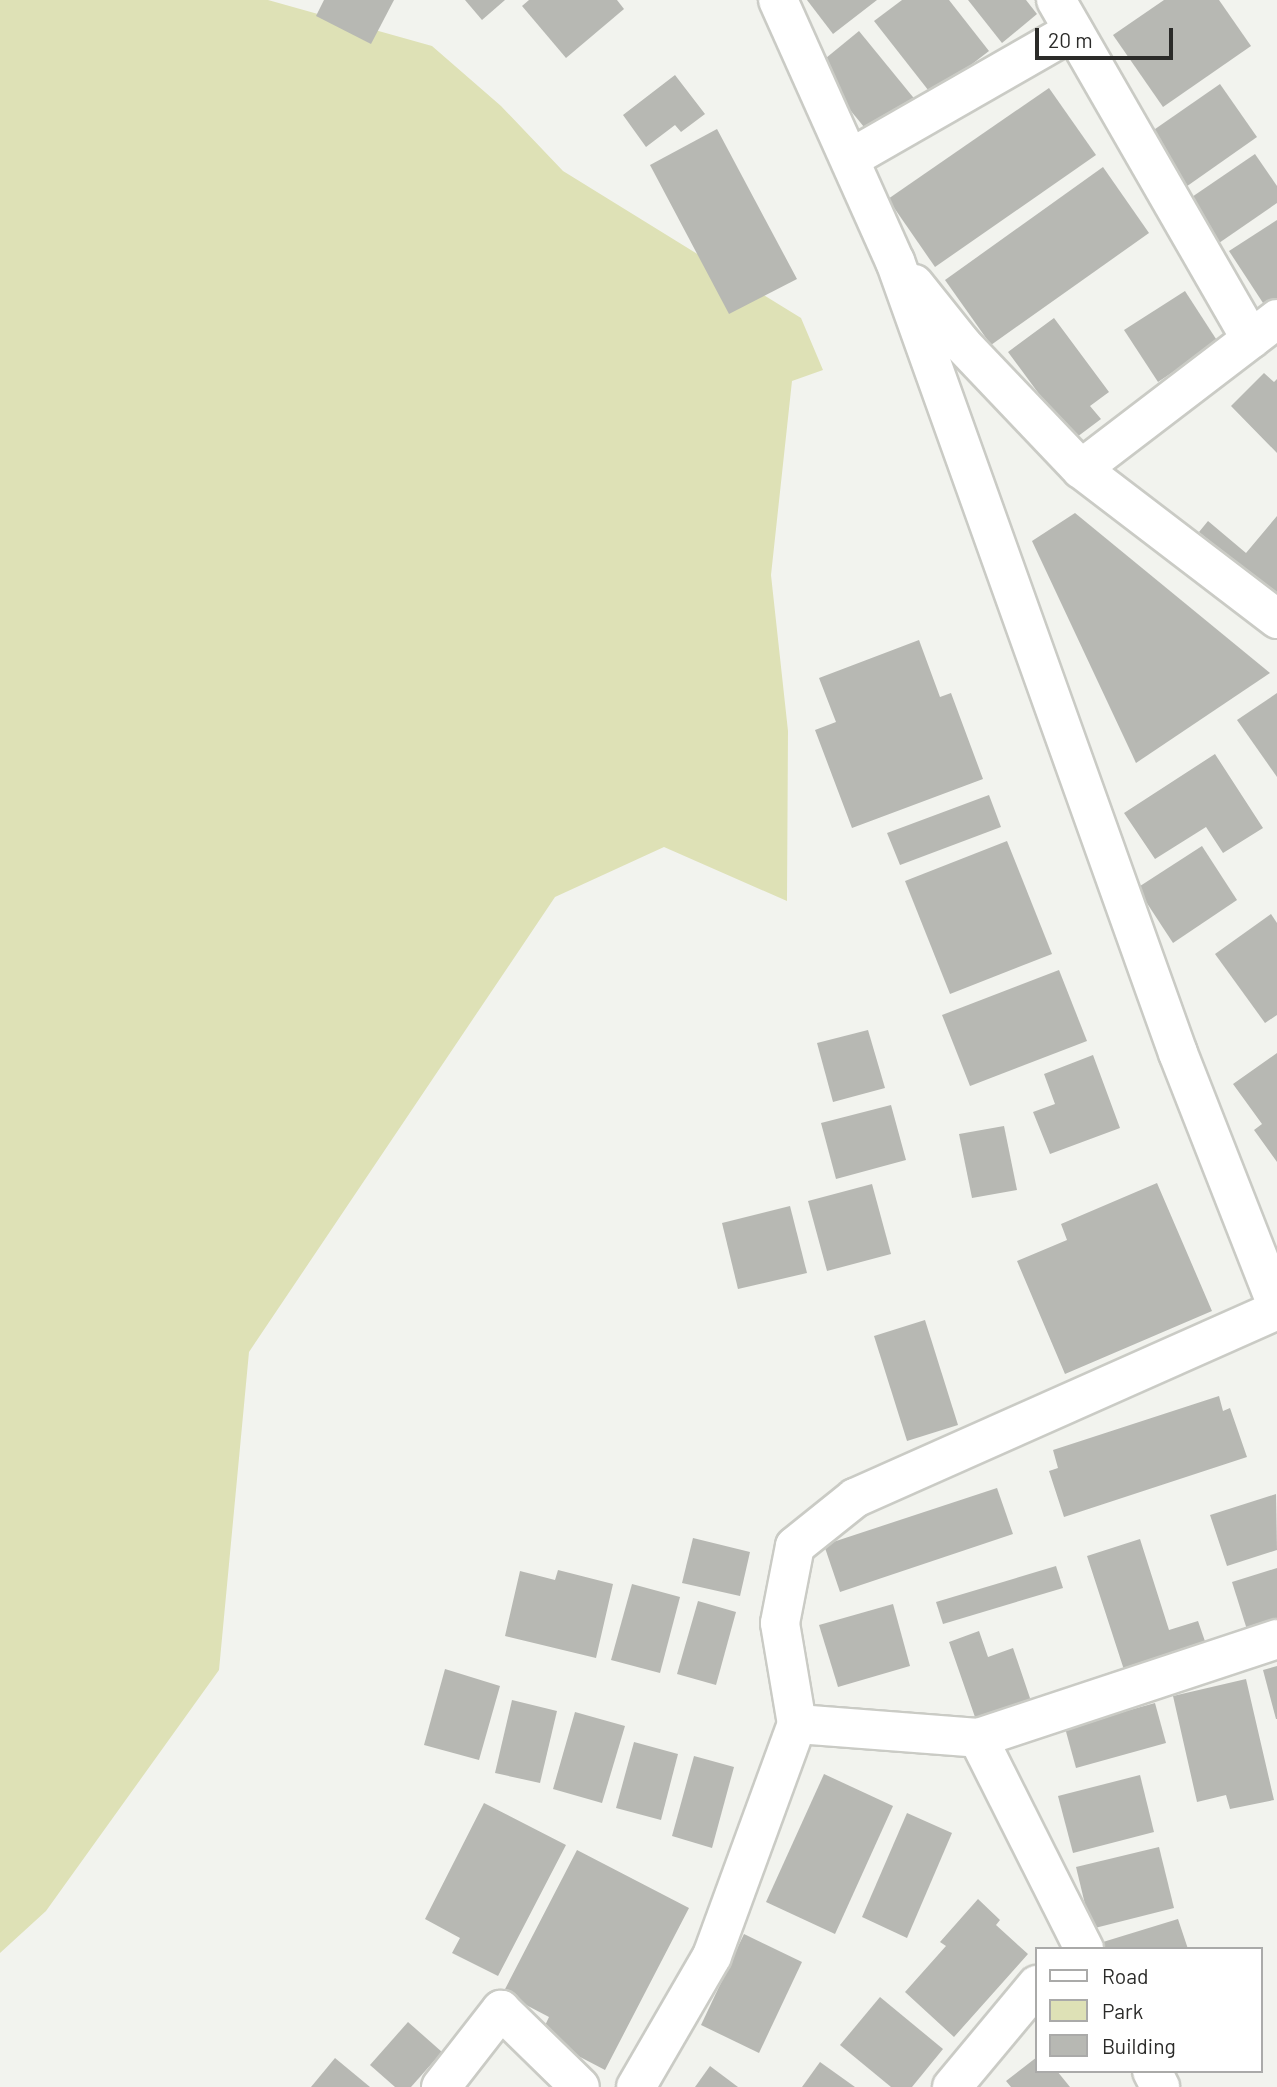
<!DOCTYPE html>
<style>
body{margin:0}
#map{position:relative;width:1277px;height:2087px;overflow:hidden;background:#f2f3ee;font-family:Barlow,sans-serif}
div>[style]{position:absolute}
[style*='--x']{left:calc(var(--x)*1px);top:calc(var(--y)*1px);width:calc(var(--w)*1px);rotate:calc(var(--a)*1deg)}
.green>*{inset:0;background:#dee1b6}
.building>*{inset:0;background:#b7b8b3}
.roads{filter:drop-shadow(2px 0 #cacbc5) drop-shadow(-2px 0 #cacbc5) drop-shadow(0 2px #cacbc5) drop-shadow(0 -2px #cacbc5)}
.minor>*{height:38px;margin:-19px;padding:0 19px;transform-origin:19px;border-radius:19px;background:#fff}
span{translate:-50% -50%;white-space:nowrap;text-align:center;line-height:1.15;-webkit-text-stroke:7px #fff;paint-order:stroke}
.legend{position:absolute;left:1035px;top:1947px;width:228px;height:126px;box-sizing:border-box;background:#fff;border:2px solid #aaaaa9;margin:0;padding:9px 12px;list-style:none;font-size:21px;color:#2b2b29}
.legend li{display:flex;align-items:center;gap:14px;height:35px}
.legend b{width:35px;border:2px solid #aaaaa9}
.scale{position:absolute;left:1035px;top:28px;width:138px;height:32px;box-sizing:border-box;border:4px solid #2b2b29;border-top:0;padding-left:9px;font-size:21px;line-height:24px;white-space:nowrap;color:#2b2b29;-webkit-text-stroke:5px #fff;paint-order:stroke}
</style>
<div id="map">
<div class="green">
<i style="clip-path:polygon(0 0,268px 0,432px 46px,501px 106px,563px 171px,801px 318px,823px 370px,792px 381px,771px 575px,788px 731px,787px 901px,664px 847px,555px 897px,249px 1352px,219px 1670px,46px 1911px,0 1953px)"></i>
</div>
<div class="building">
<i style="clip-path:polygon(324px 0,394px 0,371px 44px,316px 16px)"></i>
<i style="clip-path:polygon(465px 0,505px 0,482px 20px)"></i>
<i style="clip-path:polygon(529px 0,617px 0,624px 9px,566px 58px,522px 6px)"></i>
<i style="clip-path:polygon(807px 0,877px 0,833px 34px)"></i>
<i style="clip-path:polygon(902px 0,949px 0,989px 51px,932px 95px,874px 21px)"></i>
<i style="clip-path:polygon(968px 0,1026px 0,1037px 14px,1002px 43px)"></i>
<i style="clip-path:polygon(1164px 0,1219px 0,1251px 46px,1163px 107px,1113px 35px)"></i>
<i style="clip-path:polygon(859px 31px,917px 102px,873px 138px,815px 67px)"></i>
<i style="clip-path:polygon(675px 75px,705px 114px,681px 132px,675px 125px,646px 147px,623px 115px)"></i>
<i style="clip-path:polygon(1220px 84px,1257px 137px,1183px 189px,1145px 136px)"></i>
<i style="clip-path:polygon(1049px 88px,1096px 155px,935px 267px,888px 199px)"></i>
<i style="clip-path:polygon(717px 129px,797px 279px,729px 314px,650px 165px)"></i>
<i style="clip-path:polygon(1255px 154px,1277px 186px,1277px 203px,1219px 243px,1189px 199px)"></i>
<i style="clip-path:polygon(1103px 167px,1149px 233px,991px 345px,945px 280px)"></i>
<i style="clip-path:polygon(1277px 220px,1277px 298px,1265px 306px,1229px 251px)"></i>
<i style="clip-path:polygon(1185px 291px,1218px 342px,1158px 382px,1124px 330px)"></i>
<i style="clip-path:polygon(1054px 318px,1109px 392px,1090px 406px,1101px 419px,1073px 440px,1008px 352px)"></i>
<i style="clip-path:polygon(1264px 373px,1274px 382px,1277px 379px,1277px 453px,1231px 406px)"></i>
<i style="clip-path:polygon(1075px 513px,1270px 673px,1136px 763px,1032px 541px)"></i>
<i style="clip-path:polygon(1277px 516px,1277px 597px,1199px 532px,1208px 521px,1246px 553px)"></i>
<i style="clip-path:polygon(919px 640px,940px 697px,951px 693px,983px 779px,852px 828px,815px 730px,836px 722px,819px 678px)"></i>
<i style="clip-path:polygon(1277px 693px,1277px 777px,1237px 720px)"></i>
<i style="clip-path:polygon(1215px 754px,1263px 828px,1223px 853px,1206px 827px,1155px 859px,1124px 813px)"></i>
<i style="clip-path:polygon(989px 795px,1001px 827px,900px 865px,887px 833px)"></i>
<i style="clip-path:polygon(1007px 841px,1052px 954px,950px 994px,905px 881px)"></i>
<i style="clip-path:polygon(1202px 846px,1237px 900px,1173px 943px,1137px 888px)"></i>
<i style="clip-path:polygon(1271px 914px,1277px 923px,1277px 1015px,1265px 1023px,1215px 954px)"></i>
<i style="clip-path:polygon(1059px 970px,1087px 1041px,970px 1086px,942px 1015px)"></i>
<i style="clip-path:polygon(868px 1030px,885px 1088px,833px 1102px,817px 1043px)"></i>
<i style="clip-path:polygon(1277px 1053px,1277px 1162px,1254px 1130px,1262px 1124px,1233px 1084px)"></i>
<i style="clip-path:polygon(1093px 1055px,1120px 1128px,1050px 1154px,1033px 1112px,1055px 1104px,1044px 1074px)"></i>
<i style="clip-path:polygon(891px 1105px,906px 1160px,836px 1179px,821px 1123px)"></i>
<i style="clip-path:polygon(1004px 1126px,1017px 1190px,972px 1198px,959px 1134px)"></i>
<i style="clip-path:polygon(1157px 1183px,1212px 1311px,1065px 1374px,1017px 1261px,1067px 1240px,1061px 1224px)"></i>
<i style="clip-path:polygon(872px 1184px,891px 1254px,827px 1271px,808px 1201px)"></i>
<i style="clip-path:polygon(790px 1206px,807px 1273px,738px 1289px,722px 1223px)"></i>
<i style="clip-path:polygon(925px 1320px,958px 1425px,907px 1441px,874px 1336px)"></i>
<i style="clip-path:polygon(1219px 1396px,1223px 1411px,1230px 1408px,1247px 1457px,1064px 1517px,1049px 1471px,1058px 1468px,1053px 1450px)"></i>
<i style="clip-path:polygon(997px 1488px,1013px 1534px,840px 1592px,824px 1545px)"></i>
<i style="clip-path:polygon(1276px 1494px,1277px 1550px,1227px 1566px,1210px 1515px)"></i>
<i style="clip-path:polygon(693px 1538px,750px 1552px,740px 1596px,682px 1583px)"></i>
<i style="clip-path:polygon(1140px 1539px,1169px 1630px,1198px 1621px,1208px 1650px,1126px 1676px,1087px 1556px)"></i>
<i style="clip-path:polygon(1056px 1566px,1063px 1588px,943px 1624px,936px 1602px)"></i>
<i style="clip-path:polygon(1277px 1568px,1277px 1627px,1249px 1636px,1232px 1582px)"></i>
<i style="clip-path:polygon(558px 1570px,613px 1584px,596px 1658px,505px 1636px,520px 1571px,555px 1580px)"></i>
<i style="clip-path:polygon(632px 1584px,680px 1597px,660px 1673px,611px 1660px)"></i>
<i style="clip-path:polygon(698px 1601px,736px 1612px,716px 1685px,677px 1674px)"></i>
<i style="clip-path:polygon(893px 1604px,910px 1666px,838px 1687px,819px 1625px)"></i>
<i style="clip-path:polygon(979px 1631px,988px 1657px,1013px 1648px,1031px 1701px,976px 1720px,949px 1642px)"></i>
<i style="clip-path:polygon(1277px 1666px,1277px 1719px,1276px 1719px,1263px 1670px)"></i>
<i style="clip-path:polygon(445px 1669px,500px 1686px,479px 1760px,424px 1745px)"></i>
<i style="clip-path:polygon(1246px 1679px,1274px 1800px,1230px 1809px,1226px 1795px,1197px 1802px,1173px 1696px)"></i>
<i style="clip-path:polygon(512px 1700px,557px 1711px,540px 1783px,495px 1773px)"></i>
<i style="clip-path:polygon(1155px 1703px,1166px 1743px,1076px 1768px,1065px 1728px)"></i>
<i style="clip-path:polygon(575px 1712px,625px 1726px,602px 1803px,553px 1789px)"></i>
<i style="clip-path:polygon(634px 1742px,678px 1754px,661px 1820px,616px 1808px)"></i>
<i style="clip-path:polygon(694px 1756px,734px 1767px,712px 1848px,672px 1836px)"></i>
<i style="clip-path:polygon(824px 1774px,893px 1806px,835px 1934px,766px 1902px)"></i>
<i style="clip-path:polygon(1140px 1775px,1154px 1832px,1073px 1853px,1058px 1796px)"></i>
<i style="clip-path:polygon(484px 1803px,566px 1845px,498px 1976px,452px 1953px,460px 1938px,425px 1919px)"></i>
<i style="clip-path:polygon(907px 1813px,952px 1833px,907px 1938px,862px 1917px)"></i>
<i style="clip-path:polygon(1159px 1847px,1174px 1908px,1091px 1929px,1076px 1867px)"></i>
<i style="clip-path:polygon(577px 1850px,689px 1908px,605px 2070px,540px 2036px,549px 2017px,503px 1993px)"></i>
<i style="clip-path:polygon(978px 1899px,1000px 1920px,996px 1925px,1028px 1954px,954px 2037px,905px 1992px,946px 1946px,940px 1942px)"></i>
<i style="clip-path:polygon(1178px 1919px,1188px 1949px,1105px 1949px,1103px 1942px)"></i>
<i style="clip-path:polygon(744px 1934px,802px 1962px,759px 2053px,701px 2025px)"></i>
<i style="clip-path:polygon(880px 1997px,943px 2049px,912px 2087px,891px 2087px,840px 2045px)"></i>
<i style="clip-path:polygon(408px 2022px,442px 2052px,411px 2087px,395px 2087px,370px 2065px)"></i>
<i style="clip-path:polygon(1037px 2057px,1037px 2071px,1057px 2071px,1070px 2087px,1011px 2087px,1006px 2081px)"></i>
<i style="clip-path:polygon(335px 2058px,370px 2087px,311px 2087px)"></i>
<i style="clip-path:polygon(820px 2062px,855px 2087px,802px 2087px)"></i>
<i style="clip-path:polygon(710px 2066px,738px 2087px,695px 2087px)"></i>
</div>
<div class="roads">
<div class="minor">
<i style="--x:778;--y:0;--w:286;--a:65.9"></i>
<i style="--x:895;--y:261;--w:841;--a:70.34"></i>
<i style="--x:1178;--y:1053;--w:272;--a:68.6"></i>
<i style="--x:1056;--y:0;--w:391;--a:60.1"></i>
<i style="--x:851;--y:158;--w:256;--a:-29.8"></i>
<i style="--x:914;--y:284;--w:77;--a:51.3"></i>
<i style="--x:962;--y:344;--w:173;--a:46.4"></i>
<i style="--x:1081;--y:469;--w:247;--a:37.4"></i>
<i style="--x:1081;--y:469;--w:247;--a:-37.4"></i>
<i style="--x:797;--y:1724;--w:102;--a:-99.6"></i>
<i style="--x:780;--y:1623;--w:78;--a:-79"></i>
<i style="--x:795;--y:1546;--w:77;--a:-38.7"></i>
<i style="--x:855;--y:1498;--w:462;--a:-24"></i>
<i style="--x:978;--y:1738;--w:236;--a:63.3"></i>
<i style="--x:1152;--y:2071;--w:18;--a:63"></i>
<i style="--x:441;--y:2087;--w:98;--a:-52.1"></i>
<i style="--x:501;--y:2010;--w:110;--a:44.3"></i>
<i style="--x:636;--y:2087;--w:151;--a:-59.9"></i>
<i style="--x:712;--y:1956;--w:247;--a:-69.9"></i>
<i style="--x:797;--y:1724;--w:182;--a:4.4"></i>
<i style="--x:978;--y:1738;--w:315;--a:-18.3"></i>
<i style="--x:952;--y:2087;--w:133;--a:-50.2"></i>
</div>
</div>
<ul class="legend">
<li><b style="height:9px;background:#fff"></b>Road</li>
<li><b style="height:19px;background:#dee1b6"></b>Park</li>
<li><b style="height:19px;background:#b7b8b3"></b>Building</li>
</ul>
<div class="scale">20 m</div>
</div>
